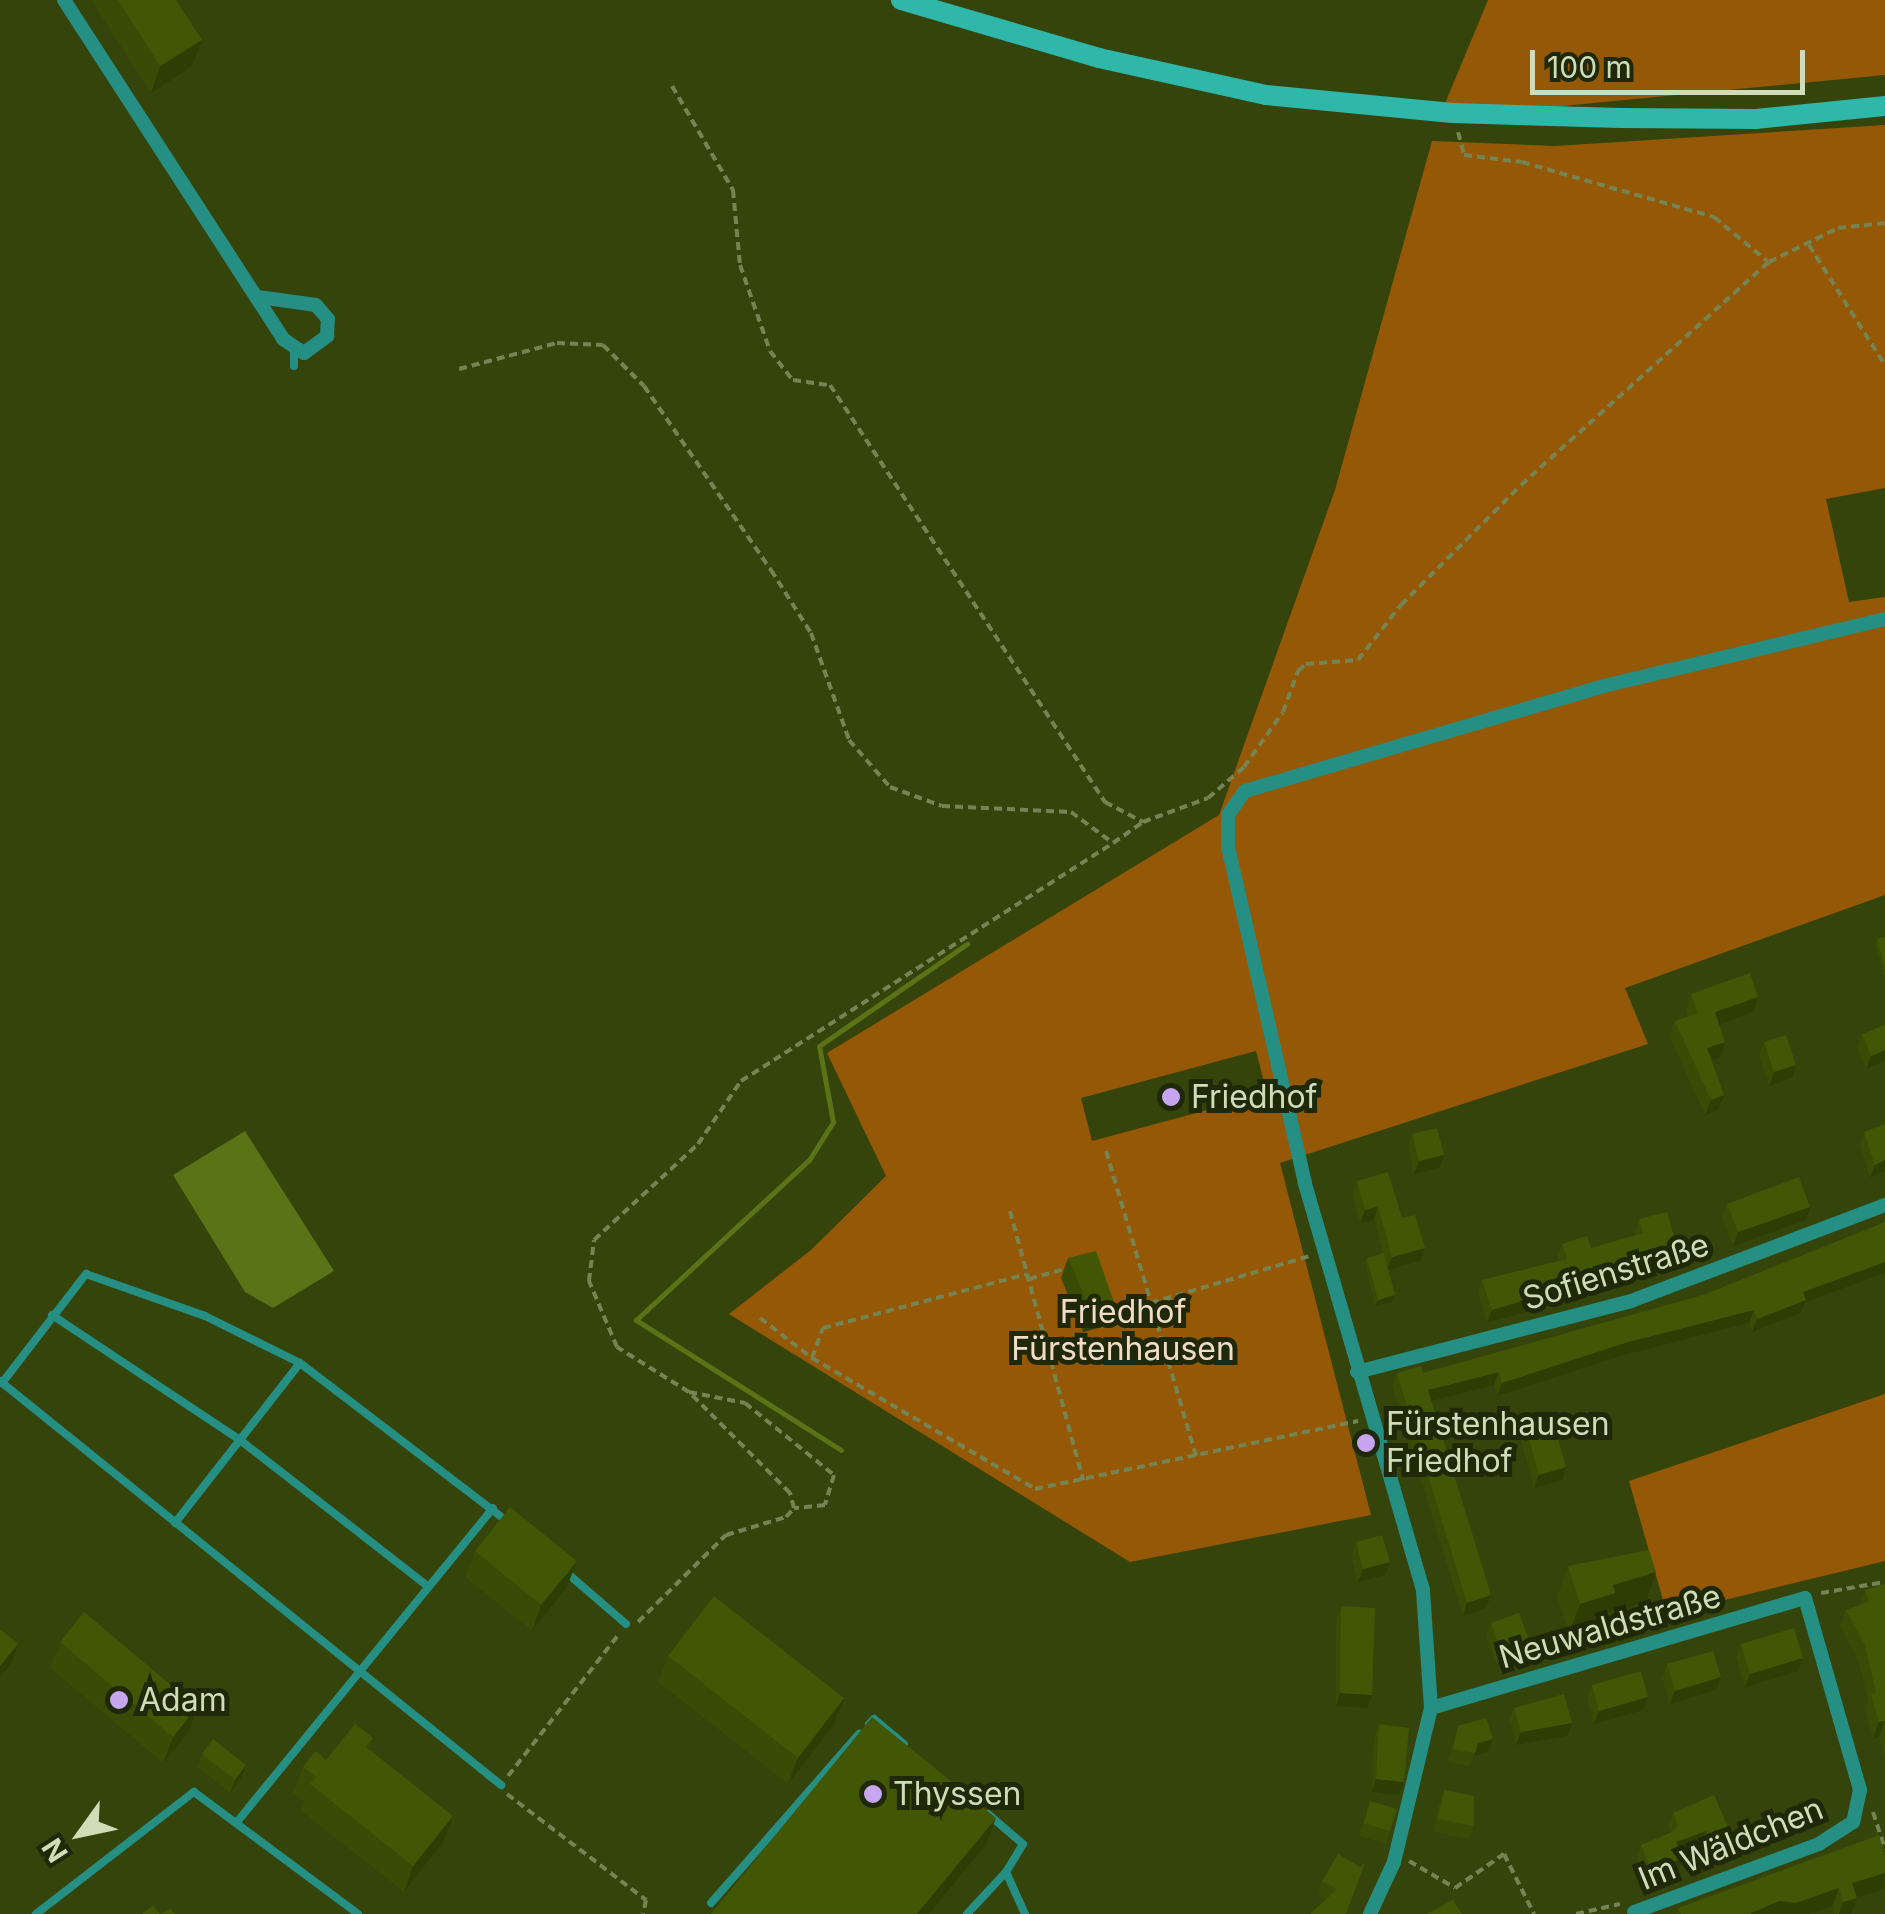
<!DOCTYPE html>
<meta charset="utf-8">
<style>
body{margin:0}
#map{position:relative;width:1885px;height:1914px;overflow:hidden;background:#34440a;font-family:Inter,sans-serif}
div>[style]{position:absolute}
[style*='--x']{left:calc(var(--x)*1px);top:calc(var(--y)*1px);width:calc(var(--w)*1px);rotate:calc(var(--a)*1deg)}
.green>*{inset:0;background:#955807}
.water>*{inset:0;background:#597316}
.stream>*{height:5px;margin:-2.5px;padding:0 2.5px;transform-origin:2.5px;border-radius:2.5px;background:#597316}
.path>*{height:4px;margin-top:-2px;transform-origin:0;background:repeating-linear-gradient(90deg,#748452 0 8px,transparent 0 13px)}
.lane>*{height:8px;margin:-4px;padding:0 4px;transform-origin:4px;border-radius:4px;background:#258f84}
.street>*{height:14px;margin:-7px;padding:0 7px;transform-origin:7px;border-radius:7px;background:#258f84}
.secondary>*{height:20px;margin:-10px;padding:0 10px;transform-origin:10px;border-radius:10px;background:#2fb7a9}
.wall>*{inset:0;background:#394b04}
.shaded-wall>*{inset:0;background:#2e3d04}
.building>*{inset:0;background:#425705}
.dots>*{width:28px;height:28px;translate:-50% -50%;box-sizing:border-box;border:5px solid #1f2809;border-radius:50%}
span{translate:-50% -50%;white-space:nowrap;text-align:center;line-height:1.15;-webkit-text-stroke:10px #1f2809;paint-order:stroke}
.poi-label{font-size:32px;color:#cedcb7}
.left{translate:0 -50%;text-align:left}
.street-label{font-size:32px;color:#cedcb7}
.park-label{font-size:32px;color:#f2dcc8}
.north{position:absolute;left:30px;top:1784px;width:100px;height:100px;-webkit-text-stroke:8px #1f2809;paint-order:stroke;rotate:237deg;font-size:28px;font-weight:700;line-height:40px;text-align:center;color:#cedcb7}
.north::after{content:'';display:block;margin:auto;width:35px;height:45px;background:#cedcb7;clip-path:polygon(50% 0,100% 100%,50% 72%,0 100%)}
.scale{position:absolute;left:1530px;top:50px;width:275px;height:45px;box-sizing:border-box;border:5px solid #cedcb7;border-top:0;padding-left:12px;font-size:30px;line-height:35px;white-space:nowrap;color:#cedcb7;-webkit-text-stroke:8px #1f2809;paint-order:stroke}
</style>
<div id="map">
<div class="green">
<i style="clip-path:polygon(1488px 0,1885px 0,1885px 75px,1439px 118px)"></i>
<i style="clip-path:polygon(evenodd,1885px 125px,1885px 488px,1826px 499px,1849px 602px,1885px 597px,1885px 895px,1625px 988px,1648px 1044px,1280px 1163px,1371px 1515px,1130px 1562px,729px 1314px,811px 1250px,886px 1176px,827px 1053px,1219px 815px,1335px 490px,1432px 141px,1555px 146px,1885px 125px,1256px 1051px,1267px 1094px,1092px 1141px,1081px 1098px,1256px 1051px)"></i>
<i style="clip-path:polygon(1885px 1394px,1885px 1561px,1667px 1614px,1629px 1481px)"></i>
</div>
<div class="water">
<i style="clip-path:polygon(245px 1131px,334px 1271px,273px 1308px,245px 1292px,173px 1175px)"></i>
</div>
<div class="stream">
<i style="--x:841;--y:1450;--w:243;--a:-147.6"></i>
<i style="--x:636;--y:1320;--w:236;--a:-42.8"></i>
<i style="--x:809;--y:1160;--w:45;--a:-57.7"></i>
<i style="--x:833;--y:1122;--w:77;--a:-100.4"></i>
<i style="--x:819;--y:1046;--w:180;--a:-34.6"></i>
</div>
<div class="path">
<i style="--x:672;--y:86;--w:121;--a:59.6"></i>
<i style="--x:733;--y:190;--w:75;--a:84.7"></i>
<i style="--x:740;--y:265;--w:91;--a:70.8"></i>
<i style="--x:770;--y:351;--w:37;--a:52"></i>
<i style="--x:793;--y:380;--w:37;--a:8"></i>
<i style="--x:830;--y:385;--w:500;--a:56.6"></i>
<i style="--x:1105;--y:802;--w:43;--a:27.8"></i>
<i style="--x:1458;--y:132;--w:24;--a:75"></i>
<i style="--x:1464;--y:155;--w:58;--a:6.9"></i>
<i style="--x:1522;--y:162;--w:200;--a:16"></i>
<i style="--x:1714;--y:217;--w:69;--a:39.7"></i>
<i style="--x:1809;--y:245;--w:142;--a:57.7"></i>
<i style="--x:459;--y:369;--w:101;--a:-14.9"></i>
<i style="--x:557;--y:343;--w:46;--a:2.5"></i>
<i style="--x:603;--y:345;--w:58;--a:45"></i>
<i style="--x:644;--y:386;--w:224;--a:55.4"></i>
<i style="--x:771;--y:570;--w:75;--a:57.6"></i>
<i style="--x:811;--y:633;--w:114;--a:70.4"></i>
<i style="--x:849;--y:740;--w:62;--a:48.9"></i>
<i style="--x:890;--y:787;--w:55;--a:20.1"></i>
<i style="--x:942;--y:806;--w:129;--a:2.7"></i>
<i style="--x:1071;--y:812;--w:52;--a:36.4"></i>
<i style="--x:1113;--y:843;--w:37;--a:-35"></i>
<i style="--x:1143;--y:822;--w:69;--a:-20.3"></i>
<i style="--x:1208;--y:798;--w:48;--a:-40.7"></i>
<i style="--x:1244;--y:767;--w:67;--a:-54.7"></i>
<i style="--x:1283;--y:712;--w:44;--a:-69.9"></i>
<i style="--x:1298;--y:671;--w:11;--a:-41"></i>
<i style="--x:1306;--y:664;--w:52;--a:-4.4"></i>
<i style="--x:1358;--y:660;--w:70;--a:-52"></i>
<i style="--x:1401;--y:605;--w:170;--a:-45"></i>
<i style="--x:1521;--y:485;--w:334;--a:-42"></i>
<i style="--x:1769;--y:262;--w:77;--a:-26.2"></i>
<i style="--x:1838;--y:228;--w:47;--a:-6.1"></i>
<i style="--x:1106;--y:1151;--w:159;--a:73.5"></i>
<i style="--x:1151;--y:1303;--w:39;--a:163"></i>
<i style="--x:1114;--y:1314;--w:9;--a:-111"></i>
<i style="--x:1010;--y:1211;--w:279;--a:74.8"></i>
<i style="--x:1029;--y:1279;--w:41;--a:-15.8"></i>
<i style="--x:760;--y:1318;--w:66;--a:37.6"></i>
<i style="--x:812;--y:1358;--w:259;--a:30.4"></i>
<i style="--x:1035;--y:1489;--w:330;--a:-11.9"></i>
<i style="--x:812;--y:1358;--w:32;--a:-70"></i>
<i style="--x:823;--y:1328;--w:211;--a:-14.8"></i>
<i style="--x:689;--y:1392;--w:57;--a:11.1"></i>
<i style="--x:745;--y:1403;--w:114;--a:39"></i>
<i style="--x:834;--y:1475;--w:31;--a:107"></i>
<i style="--x:825;--y:1505;--w:31;--a:174"></i>
<i style="--x:1196;--y:1456;--w:159;--a:-106.4"></i>
<i style="--x:1151;--y:1303;--w:166;--a:-16.5"></i>
<i style="--x:1821;--y:1593;--w:65;--a:-9.8"></i>
<i style="--x:638;--y:1622;--w:124;--a:-44.7"></i>
<i style="--x:726;--y:1535;--w:63;--a:-16.7"></i>
<i style="--x:786;--y:1517;--w:12;--a:-48"></i>
<i style="--x:794;--y:1508;--w:16;--a:-105"></i>
<i style="--x:790;--y:1493;--w:143;--a:-135"></i>
<i style="--x:689;--y:1392;--w:85;--a:-148"></i>
<i style="--x:617;--y:1347;--w:72;--a:-113"></i>
<i style="--x:589;--y:1281;--w:41;--a:-83"></i>
<i style="--x:594;--y:1240;--w:142;--a:-42.7"></i>
<i style="--x:698;--y:1144;--w:76;--a:-55.7"></i>
<i style="--x:741;--y:1081;--w:442;--a:-32.6"></i>
<i style="--x:508;--y:1776;--w:180;--a:-52"></i>
<i style="--x:507;--y:1794;--w:175;--a:37.3"></i>
<i style="--x:646;--y:1900;--w:14;--a:102"></i>
<i style="--x:1873;--y:1812;--w:39;--a:72"></i>
<i style="--x:1409;--y:1861;--w:53;--a:30.4"></i>
<i style="--x:1455;--y:1888;--w:60;--a:-34.8"></i>
<i style="--x:1504;--y:1854;--w:67;--a:63.4"></i>
<i style="--x:1576;--y:1914;--w:45;--a:-12.8"></i>
</div>
<div class="lane">
<i style="--x:294;--y:348;--w:18;--a:90"></i>
<i style="--x:52;--y:1315;--w:226;--a:33.6"></i>
<i style="--x:240;--y:1440;--w:239;--a:37.9"></i>
<i style="--x:0;--y:1381;--w:644;--a:38.88"></i>
<i style="--x:2;--y:1383;--w:138;--a:-52.4"></i>
<i style="--x:86;--y:1274;--w:126;--a:19.4"></i>
<i style="--x:205;--y:1316;--w:106;--a:26.3"></i>
<i style="--x:300;--y:1363;--w:260;--a:37.4"></i>
<i style="--x:175;--y:1523;--w:203;--a:-52"></i>
<i style="--x:567;--y:1573;--w:78;--a:40.8"></i>
<i style="--x:869;--y:1724;--w:7;--a:-45"></i>
<i style="--x:874;--y:1719;--w:39;--a:40"></i>
<i style="--x:988;--y:1814;--w:46;--a:40.6"></i>
<i style="--x:1023;--y:1844;--w:33;--a:121"></i>
<i style="--x:1006;--y:1872;--w:46;--a:65.7"></i>
<i style="--x:237;--y:1822;--w:405;--a:-50.8"></i>
<i style="--x:711;--y:1903;--w:225;--a:-48.8"></i>
<i style="--x:36;--y:1914;--w:200;--a:-37.7"></i>
<i style="--x:194;--y:1792;--w:204;--a:36.6"></i>
<i style="--x:967;--y:1914;--w:57;--a:-47.1"></i>
</div>
<div class="street">
<i style="--x:64;--y:0;--w:404;--a:57.1"></i>
<i style="--x:283;--y:339;--w:25;--a:34"></i>
<i style="--x:304;--y:353;--w:29;--a:-36"></i>
<i style="--x:327;--y:336;--w:17;--a:-87"></i>
<i style="--x:328;--y:319;--w:18;--a:-131"></i>
<i style="--x:316;--y:305;--w:59;--a:-172.1"></i>
<i style="--x:1357;--y:1372;--w:283;--a:-14.5"></i>
<i style="--x:1631;--y:1301;--w:272;--a:-20.7"></i>
<i style="--x:1431;--y:1708;--w:390;--a:-16.4"></i>
<i style="--x:1805;--y:1598;--w:200;--a:74"></i>
<i style="--x:1860;--y:1790;--w:33;--a:102"></i>
<i style="--x:1853;--y:1822;--w:40;--a:147.1"></i>
<i style="--x:1819;--y:1844;--w:197;--a:159.8"></i>
<i style="--x:1370;--y:1914;--w:57;--a:-65.2"></i>
<i style="--x:1394;--y:1862;--w:158;--a:-76.5"></i>
<i style="--x:1431;--y:1708;--w:118;--a:-93.9"></i>
<i style="--x:1423;--y:1590;--w:424;--a:-106.2"></i>
<i style="--x:1305;--y:1183;--w:345;--a:-102.9"></i>
<i style="--x:1228;--y:847;--w:32;--a:-90"></i>
<i style="--x:1228;--y:815;--w:29;--a:-55"></i>
<i style="--x:1245;--y:791;--w:374;--a:-16.3"></i>
<i style="--x:1604;--y:686;--w:289;--a:-13.4"></i>
</div>
<div class="secondary">
<i style="--x:901;--y:0;--w:206;--a:16.3"></i>
<i style="--x:1099;--y:58;--w:171;--a:12.5"></i>
<i style="--x:1266;--y:95;--w:187;--a:5.5"></i>
<i style="--x:1452;--y:113;--w:169;--a:1.7"></i>
<i style="--x:1621;--y:118;--w:135;--a:0.4"></i>
<i style="--x:1756;--y:119;--w:130;--a:-5.8"></i>
</div>
<div class="wall">
<i style="clip-path:polygon(91px 0,176px 0,192px 66px,151px 93px)"></i>
<i style="clip-path:polygon(1885px 937px,1885px 975px,1883px 975px,1875px 945px,1877px 939px)"></i>
<i style="clip-path:polygon(1691px 994px,1758px 997px,1753px 1012px,1719px 1024px,1725px 1042px,1720px 1058px,1712px 1061px,1724px 1095px,1718px 1110px,1705px 1115px,1669px 1036px,1675px 1021px,1688px 1016px,1686px 1010px)"></i>
<i style="clip-path:polygon(1885px 1025px,1885px 1061px,1866px 1069px,1857px 1047px,1862px 1034px)"></i>
<i style="clip-path:polygon(1764px 1042px,1796px 1065px,1792px 1078px,1769px 1086px,1759px 1055px)"></i>
<i style="clip-path:polygon(1885px 1124px,1885px 1171px,1870px 1178px,1860px 1145px,1864px 1132px)"></i>
<i style="clip-path:polygon(1412px 1134px,1439px 1168px,1414px 1174px,1408px 1147px)"></i>
<i style="clip-path:polygon(1357px 1181px,1402px 1218px,1425px 1248px,1420px 1261px,1388px 1270px,1395px 1295px,1392px 1302px,1375px 1306px,1365px 1264px,1367px 1258px,1383px 1254px,1374px 1220px,1360px 1223px,1352px 1194px)"></i>
<i style="clip-path:polygon(1727px 1204px,1806px 1220px,1733px 1246px,1722px 1217px)"></i>
<i style="clip-path:polygon(1639px 1219px,1677px 1247px,1672px 1260px,1642px 1269px,1638px 1279px,1487px 1323px,1478px 1293px,1482px 1280px,1559px 1261px,1557px 1257px,1562px 1244px,1591px 1248px,1635px 1235px,1635px 1232px)"></i>
<i style="clip-path:polygon(1068px 1258px,1115px 1305px,1108px 1325px,1083px 1332px,1061px 1278px)"></i>
<i style="clip-path:polygon(1703px 1295px,1805px 1302px,1801px 1313px,1752px 1332px,1749px 1323px,1624px 1355px,1497px 1396px,1494px 1385px,1431px 1401px,1486px 1608px,1463px 1616px,1392px 1386px,1397px 1373px,1423px 1373px)"></i>
<i style="clip-path:polygon(1525px 1425px,1566px 1467px,1562px 1480px,1534px 1488px,1520px 1438px)"></i>
<i style="clip-path:polygon(1356px 1542px,1390px 1562px,1385px 1575px,1358px 1582px,1351px 1556px)"></i>
<i style="clip-path:polygon(475px 1551px,567px 1587px,532px 1631px,465px 1577px)"></i>
<i style="clip-path:polygon(1568px 1566px,1646px 1602px,1608px 1612px,1604px 1622px,1569px 1633px,1557px 1596px)"></i>
<i style="clip-path:polygon(1885px 1584px,1885px 1762px,1879px 1737px,1873px 1739px,1865px 1710px,1868px 1700px,1858px 1660px,1840px 1626px,1846px 1610px,1860px 1605px,1865px 1590px)"></i>
<i style="clip-path:polygon(1341px 1606px,1367px 1708px,1336px 1706px,1336px 1619px)"></i>
<i style="clip-path:polygon(1491px 1623px,1530px 1643px,1525px 1656px,1497px 1666px,1486px 1637px)"></i>
<i style="clip-path:polygon(60px 1642px,197px 1707px,188px 1733px,163px 1763px,50px 1668px)"></i>
<i style="clip-path:polygon(1741px 1644px,1803px 1658px,1798px 1671px,1745px 1687px,1736px 1657px)"></i>
<i style="clip-path:polygon(668px 1656px,844px 1698px,834px 1724px,788px 1784px,658px 1682px)"></i>
<i style="clip-path:polygon(1667px 1664px,1716px 1690px,1670px 1704px,1662px 1678px)"></i>
<i style="clip-path:polygon(1592px 1685px,1648px 1697px,1643px 1710px,1594px 1724px,1587px 1698px)"></i>
<i style="clip-path:polygon(1514px 1708px,1572px 1723px,1567px 1736px,1516px 1745px,1509px 1721px)"></i>
<i style="clip-path:polygon(1379px 1724px,1404px 1782px,1399px 1795px,1372px 1792px,1374px 1737px)"></i>
<i style="clip-path:polygon(1458px 1726px,1493px 1739px,1488px 1752px,1474px 1756px,1470px 1766px,1448px 1762px)"></i>
<i style="clip-path:polygon(373px 1738px,369px 1749px,443px 1842px,404px 1892px,301px 1811px,304px 1801px,293px 1793px,303px 1767px,326px 1760px)"></i>
<i style="clip-path:polygon(202px 1754px,241px 1778px,230px 1793px,197px 1767px)"></i>
<i style="clip-path:polygon(1444px 1790px,1474px 1826px,1469px 1839px,1433px 1832px,1439px 1804px)"></i>
<i style="clip-path:polygon(1370px 1801px,1390px 1831px,1386px 1844px,1359px 1836px)"></i>
<i style="clip-path:polygon(1673px 1813px,1730px 1832px,1725px 1845px,1706px 1853px,1701px 1843px,1680px 1852px,1683px 1858px,1678px 1870px,1647px 1883px,1637px 1858px,1641px 1845px,1671px 1833px,1668px 1825px)"></i>
<i style="clip-path:polygon(1885px 1855px,1884px 1889px,1856px 1898px,1851px 1914px,1835px 1914px,1832px 1906px,1809px 1914px,1676px 1914px,1678px 1908px)"></i>
<i style="clip-path:polygon(1360px 1867px,1326px 1899px,1318px 1895px,1322px 1881px)"></i>
</div>
<div class="shaded-wall">
<i style="clip-path:polygon(202px 40px,192px 66px,151px 93px,160px 66px)"></i>
<i style="clip-path:polygon(1758px 997px,1753px 1012px,1710px 1028px,1715px 1012px)"></i>
<i style="clip-path:polygon(1725px 1042px,1720px 1058px,1701px 1064px,1707px 1048px)"></i>
<i style="clip-path:polygon(1885px 1050px,1885px 1061px,1866px 1069px,1871px 1056px)"></i>
<i style="clip-path:polygon(1796px 1065px,1792px 1078px,1769px 1086px,1774px 1072px)"></i>
<i style="clip-path:polygon(1724px 1095px,1718px 1110px,1705px 1115px,1711px 1100px)"></i>
<i style="clip-path:polygon(1444px 1155px,1439px 1168px,1414px 1174px,1419px 1161px)"></i>
<i style="clip-path:polygon(1885px 1160px,1885px 1171px,1870px 1178px,1875px 1165px)"></i>
<i style="clip-path:polygon(1378px 1206px,1374px 1220px,1360px 1223px,1365px 1210px)"></i>
<i style="clip-path:polygon(1810px 1207px,1806px 1220px,1733px 1246px,1738px 1232px)"></i>
<i style="clip-path:polygon(1677px 1247px,1672px 1260px,1642px 1269px,1638px 1279px,1487px 1323px,1492px 1310px,1640px 1257px)"></i>
<i style="clip-path:polygon(1425px 1248px,1420px 1261px,1387px 1270px,1392px 1257px)"></i>
<i style="clip-path:polygon(1885px 1262px,1885px 1273px,1805px 1302px,1801px 1313px,1752px 1332px,1757px 1319px,1803px 1292px)"></i>
<i style="clip-path:polygon(1395px 1295px,1392px 1302px,1375px 1306px,1378px 1300px)"></i>
<i style="clip-path:polygon(1115px 1305px,1108px 1325px,1083px 1332px,1091px 1312px)"></i>
<i style="clip-path:polygon(1754px 1310px,1749px 1323px,1624px 1355px,1497px 1396px,1502px 1383px,1628px 1342px)"></i>
<i style="clip-path:polygon(1499px 1372px,1494px 1385px,1423px 1403px,1428px 1390px)"></i>
<i style="clip-path:polygon(1566px 1467px,1562px 1480px,1534px 1488px,1539px 1475px)"></i>
<i style="clip-path:polygon(577px 1561px,567px 1587px,532px 1631px,541px 1605px)"></i>
<i style="clip-path:polygon(1390px 1562px,1385px 1575px,1358px 1582px,1363px 1569px)"></i>
<i style="clip-path:polygon(1656px 1572px,1646px 1602px,1608px 1612px,1604px 1622px,1569px 1633px,1580px 1604px,1613px 1585px)"></i>
<i style="clip-path:polygon(1491px 1595px,1486px 1608px,1463px 1616px,1467px 1603px)"></i>
<i style="clip-path:polygon(1530px 1643px,1525px 1656px,1497px 1666px,1502px 1653px)"></i>
<i style="clip-path:polygon(18px 1644px,11px 1664px,0 1677px,0 1666px)"></i>
<i style="clip-path:polygon(1803px 1658px,1798px 1671px,1745px 1687px,1750px 1674px)"></i>
<i style="clip-path:polygon(1721px 1677px,1716px 1690px,1670px 1704px,1675px 1691px)"></i>
<i style="clip-path:polygon(1340px 1693px,1372px 1695px,1367px 1708px,1336px 1706px)"></i>
<i style="clip-path:polygon(1648px 1697px,1643px 1710px,1594px 1724px,1599px 1711px)"></i>
<i style="clip-path:polygon(844px 1698px,834px 1724px,788px 1784px,798px 1758px)"></i>
<i style="clip-path:polygon(197px 1707px,188px 1733px,163px 1763px,173px 1737px)"></i>
<i style="clip-path:polygon(1885px 1721px,1879px 1737px,1873px 1739px,1879px 1722px)"></i>
<i style="clip-path:polygon(1572px 1723px,1567px 1736px,1516px 1745px,1521px 1732px)"></i>
<i style="clip-path:polygon(1493px 1739px,1488px 1752px,1474px 1756px,1478px 1743px)"></i>
<i style="clip-path:polygon(246px 1765px,241px 1778px,230px 1793px,235px 1780px)"></i>
<i style="clip-path:polygon(1376px 1779px,1404px 1782px,1399px 1795px,1372px 1792px)"></i>
<i style="clip-path:polygon(453px 1816px,443px 1842px,404px 1892px,413px 1866px)"></i>
<i style="clip-path:polygon(996px 1818px,986px 1844px,929px 1914px,917px 1914px)"></i>
<i style="clip-path:polygon(1706px 1831px,1701px 1843px,1672px 1855px,1676px 1842px)"></i>
<i style="clip-path:polygon(1730px 1832px,1725px 1845px,1706px 1853px,1710px 1840px)"></i>
<i style="clip-path:polygon(1683px 1858px,1678px 1870px,1647px 1883px,1651px 1871px)"></i>
<i style="clip-path:polygon(1885px 1873px,1884px 1889px,1846px 1901px,1852px 1883px)"></i>
<i style="clip-path:polygon(1839px 1888px,1832px 1906px,1809px 1914px,1749px 1914px,1779px 1901px)"></i>
<i style="clip-path:polygon(1857px 1898px,1851px 1914px,1839px 1914px,1843px 1902px)"></i>
</div>
<div class="building">
<i style="clip-path:polygon(118px 0,176px 0,202px 40px,160px 66px)"></i>
<i style="clip-path:polygon(1885px 937px,1885px 968px,1877px 939px)"></i>
<i style="clip-path:polygon(1750px 973px,1758px 997px,1715px 1012px,1725px 1042px,1707px 1048px,1724px 1095px,1711px 1100px,1675px 1021px,1698px 1013px,1691px 994px)"></i>
<i style="clip-path:polygon(1885px 1025px,1885px 1050px,1871px 1056px,1862px 1034px)"></i>
<i style="clip-path:polygon(1786px 1035px,1796px 1065px,1774px 1072px,1764px 1042px)"></i>
<i style="clip-path:polygon(1885px 1124px,1885px 1160px,1875px 1165px,1864px 1132px)"></i>
<i style="clip-path:polygon(1437px 1128px,1444px 1155px,1419px 1161px,1412px 1134px)"></i>
<i style="clip-path:polygon(1388px 1172px,1402px 1218px,1415px 1215px,1425px 1248px,1392px 1257px,1378px 1206px,1365px 1210px,1357px 1181px)"></i>
<i style="clip-path:polygon(1799px 1177px,1810px 1207px,1738px 1232px,1727px 1204px)"></i>
<i style="clip-path:polygon(1667px 1212px,1677px 1247px,1640px 1257px,1643px 1266px,1492px 1310px,1482px 1280px,1567px 1259px,1562px 1244px,1587px 1236px,1591px 1248px,1643px 1233px,1639px 1219px)"></i>
<i style="clip-path:polygon(1885px 1222px,1885px 1262px,1803px 1292px,1806px 1300px,1778px 1311px,1757px 1319px,1754px 1310px,1628px 1342px,1502px 1383px,1499px 1372px,1428px 1390px,1491px 1595px,1467px 1603px,1397px 1373px,1421px 1366px,1423px 1373px,1703px 1295px)"></i>
<i style="clip-path:polygon(1096px 1251px,1115px 1305px,1091px 1312px,1068px 1258px)"></i>
<i style="clip-path:polygon(1384px 1253px,1395px 1295px,1378px 1300px,1367px 1258px)"></i>
<i style="clip-path:polygon(1552px 1418px,1566px 1467px,1539px 1475px,1525px 1425px)"></i>
<i style="clip-path:polygon(510px 1507px,577px 1561px,541px 1605px,475px 1551px)"></i>
<i style="clip-path:polygon(1382px 1535px,1390px 1562px,1363px 1569px,1356px 1542px)"></i>
<i style="clip-path:polygon(1649px 1550px,1656px 1572px,1613px 1585px,1615px 1593px,1580px 1604px,1568px 1566px)"></i>
<i style="clip-path:polygon(1885px 1584px,1885px 1721px,1879px 1722px,1871px 1694px,1876px 1692px,1864px 1643px,1846px 1610px,1869px 1602px,1865px 1590px)"></i>
<i style="clip-path:polygon(714px 1596px,844px 1698px,798px 1758px,668px 1656px)"></i>
<i style="clip-path:polygon(1341px 1606px,1375px 1608px,1372px 1695px,1340px 1693px)"></i>
<i style="clip-path:polygon(84px 1612px,197px 1707px,173px 1737px,60px 1642px)"></i>
<i style="clip-path:polygon(1519px 1613px,1530px 1643px,1502px 1653px,1491px 1623px)"></i>
<i style="clip-path:polygon(1794px 1628px,1803px 1658px,1750px 1674px,1741px 1644px)"></i>
<i style="clip-path:polygon(0 1629px,18px 1644px,0 1666px)"></i>
<i style="clip-path:polygon(1713px 1651px,1721px 1677px,1675px 1691px,1667px 1664px)"></i>
<i style="clip-path:polygon(1641px 1671px,1648px 1697px,1599px 1711px,1592px 1685px)"></i>
<i style="clip-path:polygon(1564px 1694px,1572px 1723px,1521px 1732px,1514px 1708px)"></i>
<i style="clip-path:polygon(872px 1717px,996px 1818px,917px 1914px,711px 1914px)"></i>
<i style="clip-path:polygon(1486px 1718px,1493px 1739px,1478px 1743px,1475px 1753px,1453px 1749px,1458px 1726px)"></i>
<i style="clip-path:polygon(355px 1724px,373px 1738px,366px 1747px,453px 1816px,413px 1866px,310px 1784px,316px 1777px,303px 1767px,315px 1751px,326px 1760px)"></i>
<i style="clip-path:polygon(1379px 1724px,1409px 1728px,1404px 1782px,1376px 1779px)"></i>
<i style="clip-path:polygon(213px 1739px,246px 1765px,235px 1780px,202px 1754px)"></i>
<i style="clip-path:polygon(1444px 1790px,1474px 1796px,1474px 1826px,1438px 1819px)"></i>
<i style="clip-path:polygon(1714px 1795px,1730px 1832px,1710px 1840px,1706px 1831px,1676px 1842px,1683px 1858px,1651px 1871px,1641px 1845px,1672px 1832px,1678px 1826px,1673px 1813px)"></i>
<i style="clip-path:polygon(1370px 1801px,1397px 1809px,1390px 1831px,1364px 1823px)"></i>
<i style="clip-path:polygon(1879px 1835px,1885px 1855px,1885px 1873px,1852px 1883px,1857px 1898px,1843px 1902px,1839px 1888px,1796px 1903px,1779px 1901px,1749px 1914px,1681px 1914px,1678px 1908px)"></i>
<i style="clip-path:polygon(1338px 1854px,1360px 1867px,1365px 1863px,1346px 1914px,1310px 1914px,1337px 1889px,1322px 1881px)"></i>
<i style="clip-path:polygon(1453px 1900px,1462px 1914px,1426px 1914px)"></i>
<i style="clip-path:polygon(153px 1905px,160px 1914px,142px 1914px)"></i>
<i style="clip-path:polygon(170px 1908px,175px 1914px,161px 1914px)"></i>
</div>
<div class="dots">
<i style="left:1171px;top:1097px;background:#c7a6ef"></i>
<i style="left:1366px;top:1443px;background:#c7a6ef"></i>
<i style="left:119px;top:1700px;background:#c7a6ef"></i>
<i style="left:873px;top:1794px;background:#c7a6ef"></i>
</div>
<div class="poi-label">
<span class="left" style="left:1191px;top:1097px">Friedhof</span>
<span class="left" style="left:1386px;top:1443px">Fürstenhausen<br>Friedhof</span>
<span class="left" style="left:139px;top:1700px">Adam</span>
<span class="left" style="left:893px;top:1794px">Thyssen</span>
</div>
<div class="street-label">
<span style="left:1616px;top:1272px;rotate:-17deg">Sofienstraße</span>
<span style="left:1610px;top:1627px;rotate:-16deg">Neuwaldstraße</span>
<span style="left:1731px;top:1844px;rotate:-22deg">Im Wäldchen</span>
</div>
<div class="park-label">
<span style="left:1123px;top:1331px">Friedhof<br>Fürstenhausen</span>
</div>
<div class="north">N</div>
<div class="scale">100 m</div>
</div>
